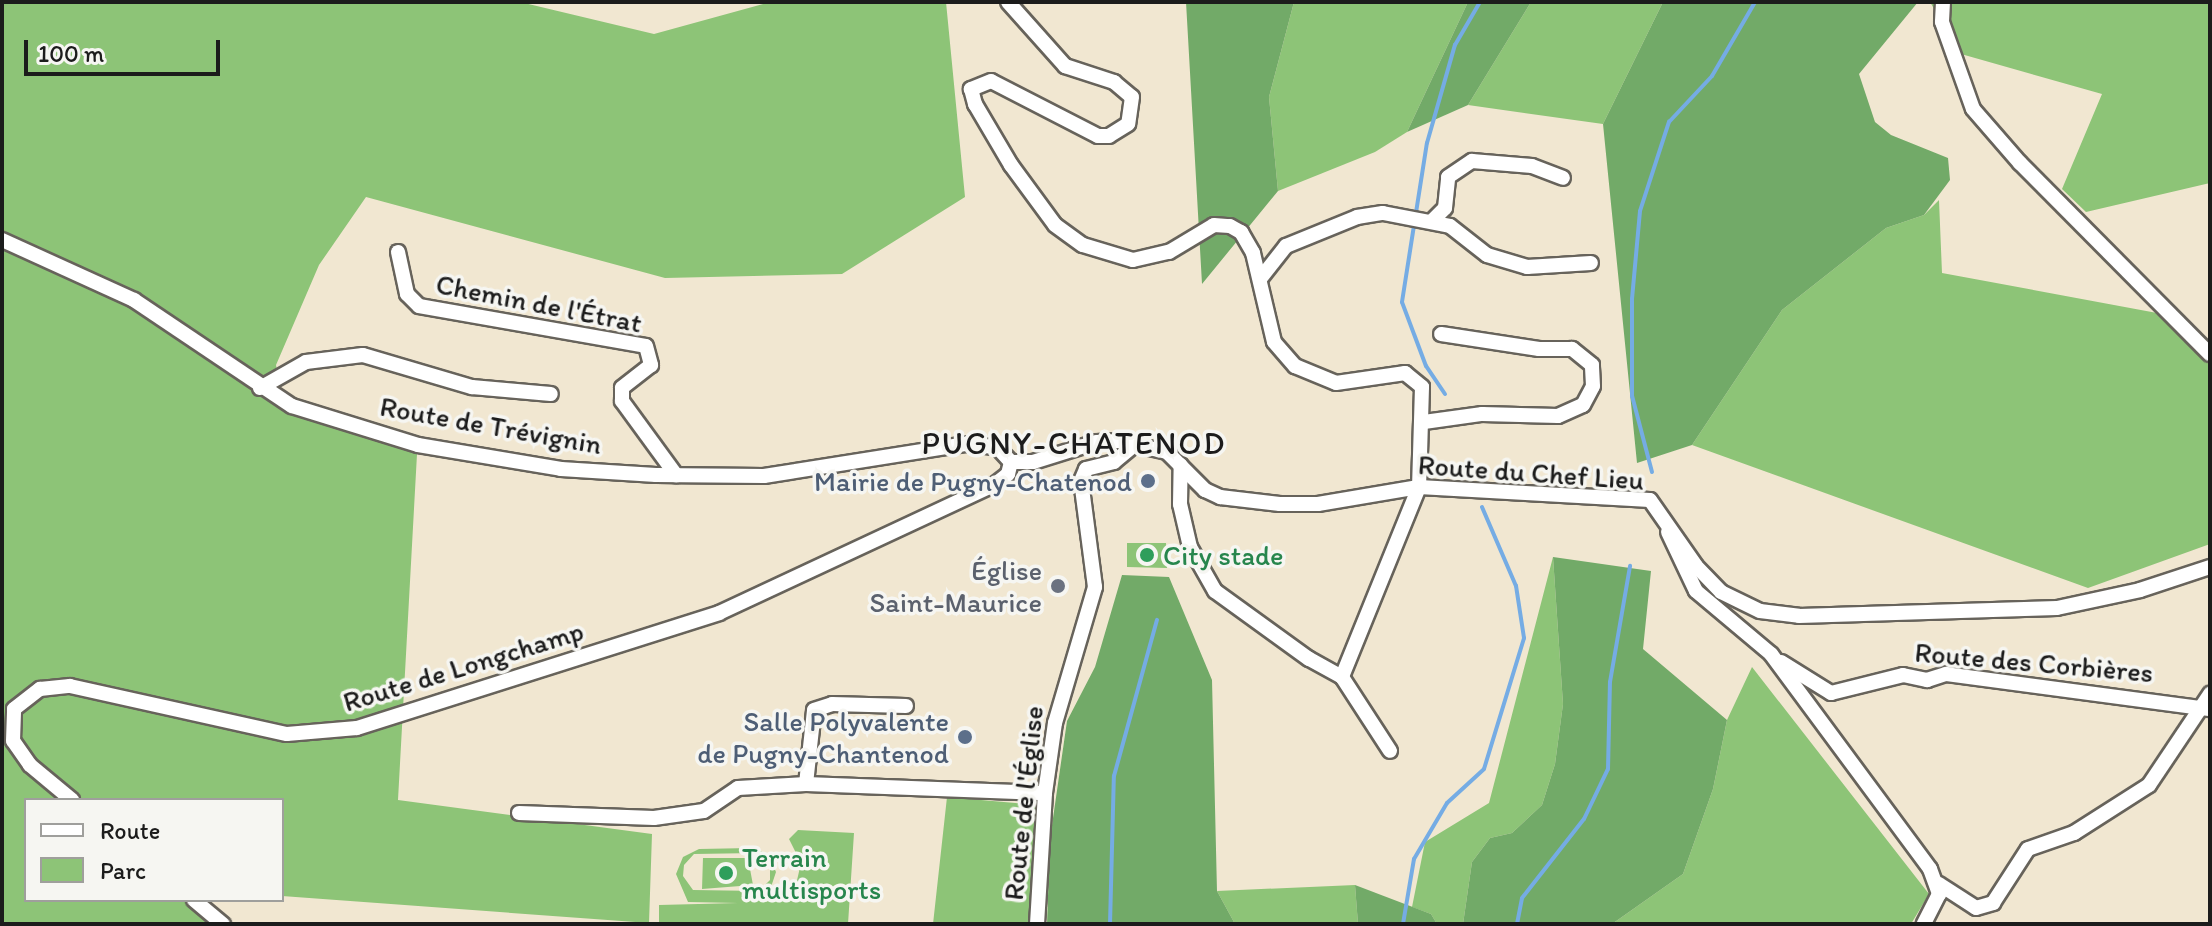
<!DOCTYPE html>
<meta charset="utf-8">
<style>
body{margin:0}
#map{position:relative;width:2212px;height:926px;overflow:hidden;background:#f1e7d1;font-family:Itim,sans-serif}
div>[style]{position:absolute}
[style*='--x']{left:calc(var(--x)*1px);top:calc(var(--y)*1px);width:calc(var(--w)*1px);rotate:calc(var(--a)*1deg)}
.green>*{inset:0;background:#8dc477}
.forest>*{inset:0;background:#72aa68}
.stream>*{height:4px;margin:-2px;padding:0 2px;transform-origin:2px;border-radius:2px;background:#75ace4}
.roads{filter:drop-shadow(2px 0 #67635b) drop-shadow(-2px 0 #67635b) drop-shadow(0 2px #67635b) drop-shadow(0 -2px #67635b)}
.minor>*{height:14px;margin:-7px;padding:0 7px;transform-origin:7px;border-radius:7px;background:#fff}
.dots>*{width:22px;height:22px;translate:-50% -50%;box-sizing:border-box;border:4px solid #f6f6f2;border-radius:50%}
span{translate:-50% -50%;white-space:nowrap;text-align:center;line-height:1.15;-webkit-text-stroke:7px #f6f6f2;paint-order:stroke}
.street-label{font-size:28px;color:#1c1c1c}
.service-label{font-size:28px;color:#4e5e75}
.right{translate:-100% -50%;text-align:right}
.leisure-label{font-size:28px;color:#27864d}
.left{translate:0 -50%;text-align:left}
.worship-label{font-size:28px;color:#5b616d}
.quarter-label{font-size:32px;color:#1c1c1c;letter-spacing:2px}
.frame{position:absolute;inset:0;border:4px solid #1c1c1c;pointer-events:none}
.legend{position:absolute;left:24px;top:798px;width:260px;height:104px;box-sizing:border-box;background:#f6f6f2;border:2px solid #9f9f9c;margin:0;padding:10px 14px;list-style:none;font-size:24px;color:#1c1c1c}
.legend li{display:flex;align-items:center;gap:16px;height:40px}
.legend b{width:40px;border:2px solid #9f9f9c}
.scale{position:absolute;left:24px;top:40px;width:196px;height:36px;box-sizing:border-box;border:4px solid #1c1c1c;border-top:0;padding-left:10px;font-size:24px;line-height:28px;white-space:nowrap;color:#1c1c1c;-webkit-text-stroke:6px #f6f6f2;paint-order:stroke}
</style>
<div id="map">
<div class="green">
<i style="clip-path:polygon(2px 2px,520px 2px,654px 34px,770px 2px,946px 2px,965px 197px,842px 274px,665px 278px,366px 197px,319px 265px,276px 365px,281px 394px,418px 436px,398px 800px,652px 834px,649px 923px,282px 896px,282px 800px,26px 800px,26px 900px,210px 900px,208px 924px,2px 924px)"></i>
<i style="clip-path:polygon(1294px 2px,1468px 2px,1407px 132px,1375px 152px,1278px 191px,1269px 97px)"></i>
<i style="clip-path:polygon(1531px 2px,1663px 2px,1603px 124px,1468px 105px)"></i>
<i style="clip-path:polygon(1930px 2px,2210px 2px,2210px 183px,2086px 212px,2062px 189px,2102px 94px,1961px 54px)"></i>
<i style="clip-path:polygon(1939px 200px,1942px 273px,2157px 313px,2210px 365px,2210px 544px,2088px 588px,1692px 445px,1782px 310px,1886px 228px,1924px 215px)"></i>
<i style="clip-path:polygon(1127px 543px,1166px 543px,1167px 568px,1127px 567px)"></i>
<i style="clip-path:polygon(1553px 557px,1563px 704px,1555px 764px,1542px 805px,1512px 833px,1490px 838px,1472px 862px,1463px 924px,1437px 924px,1431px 914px,1412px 907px,1425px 842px,1489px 803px)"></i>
<i style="clip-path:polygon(1752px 667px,1929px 894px,1911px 924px,1612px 924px,1683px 874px,1713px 789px,1727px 720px)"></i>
<i style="clip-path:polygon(1026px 796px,1034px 796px,1037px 804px,1031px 924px,933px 924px,947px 797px,1026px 804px)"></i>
<i style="clip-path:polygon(evenodd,798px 830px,854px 833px,848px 924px,659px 924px,659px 905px,738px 903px,688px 902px,676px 874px,683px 857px,699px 849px,751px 848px,768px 854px,776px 872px,766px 902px,795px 889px,801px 863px,789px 839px,798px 830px,757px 853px,770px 869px,770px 880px,759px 891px,693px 890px,683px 876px,684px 865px,694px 854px,757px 853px)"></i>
<i style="clip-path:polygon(703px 858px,748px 858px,753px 885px,702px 889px)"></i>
<i style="clip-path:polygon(1355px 885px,1358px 924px,1235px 924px,1217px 891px)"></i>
</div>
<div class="forest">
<i style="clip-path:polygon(1186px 2px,1294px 2px,1269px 97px,1278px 191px,1202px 284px)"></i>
<i style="clip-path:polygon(1468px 2px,1531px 2px,1468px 105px,1407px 132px)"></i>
<i style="clip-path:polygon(1663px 2px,1918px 2px,1859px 74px,1875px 122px,1891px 135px,1948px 158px,1950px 180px,1924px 215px,1886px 228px,1782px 310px,1692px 445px,1637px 463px,1603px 124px)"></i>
<i style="clip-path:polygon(1553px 557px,1651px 571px,1643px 649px,1727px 720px,1713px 789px,1683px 874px,1612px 924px,1463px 924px,1472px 862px,1490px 838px,1512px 833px,1542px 805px,1555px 764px,1563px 704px)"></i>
<i style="clip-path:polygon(1122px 575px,1169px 577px,1212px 680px,1217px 891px,1235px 924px,1047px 924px,1050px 839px,1067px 721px,1095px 667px)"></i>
<i style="clip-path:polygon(1355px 885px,1431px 914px,1437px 924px,1358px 924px)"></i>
</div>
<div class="stream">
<i style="--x:1445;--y:394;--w:34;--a:-124"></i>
<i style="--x:1426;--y:366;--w:68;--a:-110.6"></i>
<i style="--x:1402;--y:302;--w:161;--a:-81.1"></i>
<i style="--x:1427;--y:143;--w:102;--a:-74.1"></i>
<i style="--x:1455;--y:45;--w:50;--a:-59.8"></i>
<i style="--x:1652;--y:472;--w:79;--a:-104.7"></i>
<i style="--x:1632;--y:396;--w:97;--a:-90"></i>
<i style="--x:1632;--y:299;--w:88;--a:-84.8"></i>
<i style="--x:1640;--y:211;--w:94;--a:-72"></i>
<i style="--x:1669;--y:122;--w:63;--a:-46.9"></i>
<i style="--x:1712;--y:76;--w:86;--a:-59.8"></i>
<i style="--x:1110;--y:924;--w:148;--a:-88.5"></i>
<i style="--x:1114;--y:776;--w:162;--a:-74.6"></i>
<i style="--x:1403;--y:924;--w:66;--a:-80.4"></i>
<i style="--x:1414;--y:859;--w:65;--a:-59.5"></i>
<i style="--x:1447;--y:803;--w:50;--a:-42.6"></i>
<i style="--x:1484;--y:769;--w:137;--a:-73"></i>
<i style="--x:1524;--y:638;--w:53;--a:-98.7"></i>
<i style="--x:1516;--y:586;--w:86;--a:-113.3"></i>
<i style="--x:1517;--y:924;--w:26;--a:-79"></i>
<i style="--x:1522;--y:898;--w:100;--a:-51.9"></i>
<i style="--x:1584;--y:819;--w:55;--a:-64.4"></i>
<i style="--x:1608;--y:769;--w:87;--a:-88.7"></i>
<i style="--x:1610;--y:682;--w:118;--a:-80.2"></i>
</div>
<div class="roads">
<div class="minor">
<i style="--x:1008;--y:2;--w:86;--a:48.3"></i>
<i style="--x:1065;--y:66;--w:52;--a:18.1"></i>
<i style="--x:1114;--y:82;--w:23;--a:40"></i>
<i style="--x:1132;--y:97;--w:27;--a:98"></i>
<i style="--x:1128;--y:124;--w:22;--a:148"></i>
<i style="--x:1109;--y:136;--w:11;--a:180"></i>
<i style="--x:1098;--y:136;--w:120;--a:-152.8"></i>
<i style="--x:991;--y:81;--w:22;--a:158"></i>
<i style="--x:971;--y:89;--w:16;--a:75"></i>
<i style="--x:975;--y:104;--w:71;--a:59.5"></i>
<i style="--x:1011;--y:165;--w:74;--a:53.7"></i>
<i style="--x:1055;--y:225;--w:34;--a:36"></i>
<i style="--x:1083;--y:245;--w:52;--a:16.7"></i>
<i style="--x:1133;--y:260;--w:37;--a:-13"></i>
<i style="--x:1169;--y:252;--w:52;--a:-31"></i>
<i style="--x:1214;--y:225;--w:16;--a:4"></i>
<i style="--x:1230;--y:226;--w:13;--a:29"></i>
<i style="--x:1241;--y:232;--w:24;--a:60"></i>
<i style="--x:1253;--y:253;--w:91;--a:76.7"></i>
<i style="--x:1274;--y:342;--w:32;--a:49"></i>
<i style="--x:1295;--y:366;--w:44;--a:22.5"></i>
<i style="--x:1336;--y:383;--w:70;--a:-8.2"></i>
<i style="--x:1405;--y:373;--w:22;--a:39"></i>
<i style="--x:1422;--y:387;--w:100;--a:91.7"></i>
<i style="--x:1419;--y:487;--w:205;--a:112.1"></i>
<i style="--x:1342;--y:677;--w:38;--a:-151"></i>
<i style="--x:1309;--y:659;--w:116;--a:-144.1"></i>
<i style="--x:1215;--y:591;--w:51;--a:-119.6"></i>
<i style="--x:1190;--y:547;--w:44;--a:-103.1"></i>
<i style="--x:1180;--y:504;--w:39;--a:-89"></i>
<i style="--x:1943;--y:2;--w:20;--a:93"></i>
<i style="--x:1942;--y:22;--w:92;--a:70.4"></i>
<i style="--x:1973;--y:109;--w:72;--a:49"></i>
<i style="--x:2020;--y:163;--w:269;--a:45.2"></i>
<i style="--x:1433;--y:220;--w:17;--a:-45"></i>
<i style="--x:1445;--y:208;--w:31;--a:-84"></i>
<i style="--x:1448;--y:177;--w:29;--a:-34"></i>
<i style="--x:1472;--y:161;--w:60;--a:4.8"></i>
<i style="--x:1532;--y:166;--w:33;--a:21"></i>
<i style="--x:2;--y:240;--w:145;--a:24.4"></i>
<i style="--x:134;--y:300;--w:190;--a:33.9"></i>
<i style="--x:292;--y:406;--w:132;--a:17.2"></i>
<i style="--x:418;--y:445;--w:145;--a:9.5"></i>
<i style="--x:561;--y:469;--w:95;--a:3.6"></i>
<i style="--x:656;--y:475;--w:108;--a:0.5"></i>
<i style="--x:764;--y:476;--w:205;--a:-9"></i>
<i style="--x:966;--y:444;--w:31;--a:6"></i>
<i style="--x:997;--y:447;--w:21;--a:47"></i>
<i style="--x:398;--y:252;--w:43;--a:77.9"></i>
<i style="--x:407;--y:294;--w:17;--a:45"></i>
<i style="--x:419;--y:306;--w:230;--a:10"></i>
<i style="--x:646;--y:346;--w:20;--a:75"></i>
<i style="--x:651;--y:365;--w:37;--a:142"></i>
<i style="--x:622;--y:388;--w:13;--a:90"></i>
<i style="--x:622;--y:401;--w:92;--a:53.9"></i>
<i style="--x:1260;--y:279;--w:42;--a:-51.8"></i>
<i style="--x:1286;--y:246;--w:77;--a:-22.2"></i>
<i style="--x:1357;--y:217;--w:26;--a:-9"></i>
<i style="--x:1383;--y:213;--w:68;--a:11"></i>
<i style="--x:1450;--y:226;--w:47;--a:38.1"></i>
<i style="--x:1487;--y:255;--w:42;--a:16.7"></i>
<i style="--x:1527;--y:267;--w:64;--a:-3.6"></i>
<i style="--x:260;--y:388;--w:53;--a:-29.5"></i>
<i style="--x:306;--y:362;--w:57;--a:-7"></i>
<i style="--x:363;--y:355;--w:114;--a:16.4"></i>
<i style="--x:472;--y:387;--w:79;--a:5.1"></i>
<i style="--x:1424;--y:422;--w:59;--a:-7.9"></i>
<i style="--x:1482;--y:414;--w:76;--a:1.5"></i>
<i style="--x:1558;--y:416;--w:27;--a:-24"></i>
<i style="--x:1583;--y:405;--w:21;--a:-62"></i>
<i style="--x:1593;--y:386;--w:21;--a:-93"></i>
<i style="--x:1592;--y:365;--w:26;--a:-141"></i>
<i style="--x:1572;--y:349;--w:33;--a:180"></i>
<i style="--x:1539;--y:349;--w:99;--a:-171.3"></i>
<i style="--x:1011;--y:462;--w:22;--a:0"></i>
<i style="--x:1033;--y:462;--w:67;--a:-17.4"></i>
<i style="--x:1097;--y:442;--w:21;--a:-3"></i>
<i style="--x:1118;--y:441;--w:50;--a:12.7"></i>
<i style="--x:1167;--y:452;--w:54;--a:45"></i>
<i style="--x:1205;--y:490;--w:17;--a:25"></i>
<i style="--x:1220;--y:497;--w:60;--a:6.7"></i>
<i style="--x:1280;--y:504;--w:38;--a:0"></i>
<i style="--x:1318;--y:504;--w:102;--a:-9.6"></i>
<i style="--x:1419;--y:487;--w:231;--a:3.2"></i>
<i style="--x:1650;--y:500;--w:80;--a:55.1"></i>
<i style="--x:1696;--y:566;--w:36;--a:46"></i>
<i style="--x:1721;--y:592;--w:43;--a:26"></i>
<i style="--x:1760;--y:611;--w:39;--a:7"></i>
<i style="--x:1799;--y:616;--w:258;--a:-1.8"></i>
<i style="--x:2057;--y:608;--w:85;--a:-12.2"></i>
<i style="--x:2140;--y:590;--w:74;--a:-18.2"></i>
<i style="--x:1668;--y:532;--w:65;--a:64.6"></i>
<i style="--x:1696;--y:591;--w:98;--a:40"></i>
<i style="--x:1771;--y:654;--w:267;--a:53.5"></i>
<i style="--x:1930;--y:869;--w:27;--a:70"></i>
<i style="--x:1939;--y:894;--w:34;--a:117"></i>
<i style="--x:1781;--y:662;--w:59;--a:31.8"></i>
<i style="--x:1831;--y:693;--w:74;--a:-14"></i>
<i style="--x:1903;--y:675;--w:25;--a:12"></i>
<i style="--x:1927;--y:680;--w:20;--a:-18"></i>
<i style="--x:1946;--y:674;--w:266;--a:7.6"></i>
<i style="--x:1342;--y:677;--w:88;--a:57"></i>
<i style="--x:806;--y:784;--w:74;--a:-83.8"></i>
<i style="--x:814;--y:710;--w:19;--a:-18"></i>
<i style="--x:832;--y:704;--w:74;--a:1.5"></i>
<i style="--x:72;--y:800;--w:55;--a:-140.2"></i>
<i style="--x:30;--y:765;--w:29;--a:-125"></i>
<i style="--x:13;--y:741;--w:32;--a:-88"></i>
<i style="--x:14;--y:709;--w:33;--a:-38"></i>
<i style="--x:40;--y:689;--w:30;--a:-6"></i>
<i style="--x:70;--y:686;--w:222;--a:12.5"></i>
<i style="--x:287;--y:734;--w:70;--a:-4.9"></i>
<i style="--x:357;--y:728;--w:380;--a:-17.6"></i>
<i style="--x:719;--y:613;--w:303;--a:-25"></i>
<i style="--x:994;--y:485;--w:18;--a:-38"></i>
<i style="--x:1008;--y:474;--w:12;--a:-76"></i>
<i style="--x:519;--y:813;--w:135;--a:2.1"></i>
<i style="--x:654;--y:818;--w:50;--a:-8"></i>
<i style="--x:704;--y:811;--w:41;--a:-34.1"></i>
<i style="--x:738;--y:788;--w:68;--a:-3.4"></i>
<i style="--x:806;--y:784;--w:239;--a:2.2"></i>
<i style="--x:1939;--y:884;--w:44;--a:33"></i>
<i style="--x:1976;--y:908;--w:18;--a:-16"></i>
<i style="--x:1993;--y:903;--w:64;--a:-57.1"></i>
<i style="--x:2028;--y:849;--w:49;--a:-19.2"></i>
<i style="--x:2074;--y:833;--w:89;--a:-32.6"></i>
<i style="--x:2149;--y:785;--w:110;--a:-56.2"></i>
<i style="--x:194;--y:900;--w:38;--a:40"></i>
<i style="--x:1037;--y:924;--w:131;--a:-86.5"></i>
<i style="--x:1045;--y:793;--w:71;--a:-81.9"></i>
<i style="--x:1055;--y:723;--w:142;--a:-73.6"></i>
<i style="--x:1095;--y:587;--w:107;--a:-97.5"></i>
<i style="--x:1081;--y:481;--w:13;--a:-67"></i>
<i style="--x:1086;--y:469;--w:29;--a:-14"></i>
<i style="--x:1114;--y:462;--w:31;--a:-40"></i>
</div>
</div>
<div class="dots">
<i style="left:1148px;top:481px;background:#5c6f8a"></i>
<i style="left:1147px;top:555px;background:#2e9e5b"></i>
<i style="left:1058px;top:586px;background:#6b7280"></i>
<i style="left:965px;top:737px;background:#5c6f8a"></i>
<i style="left:726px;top:873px;background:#2e9e5b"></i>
</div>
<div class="street-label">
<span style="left:539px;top:303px;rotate:11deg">Chemin de l'Étrat</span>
<span style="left:491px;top:425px;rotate:10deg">Route de Trévignin</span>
<span style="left:1531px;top:472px;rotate:4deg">Route du Chef Lieu</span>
<span style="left:2034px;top:662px;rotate:5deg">Route des Corbières</span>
<span style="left:463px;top:666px;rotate:-17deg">Route de Longchamp</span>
<span style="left:1023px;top:803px;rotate:-84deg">Route de l'Église</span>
</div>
<div class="service-label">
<span class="right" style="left:1132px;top:481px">Mairie de Pugny-Chatenod</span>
<span class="right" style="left:949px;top:737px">Salle Polyvalente<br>de Pugny-Chantenod</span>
</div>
<div class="leisure-label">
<span class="left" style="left:1163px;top:555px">City stade</span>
<span class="left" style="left:742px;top:873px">Terrain<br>multisports</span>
</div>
<div class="worship-label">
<span class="right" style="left:1042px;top:586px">Église<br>Saint-Maurice</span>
</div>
<div class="quarter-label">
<span style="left:1074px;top:443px">PUGNY-CHATENOD</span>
</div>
<div class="frame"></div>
<ul class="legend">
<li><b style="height:10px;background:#fff"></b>Route</li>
<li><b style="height:22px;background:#8dc477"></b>Parc</li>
</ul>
<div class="scale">100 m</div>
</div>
